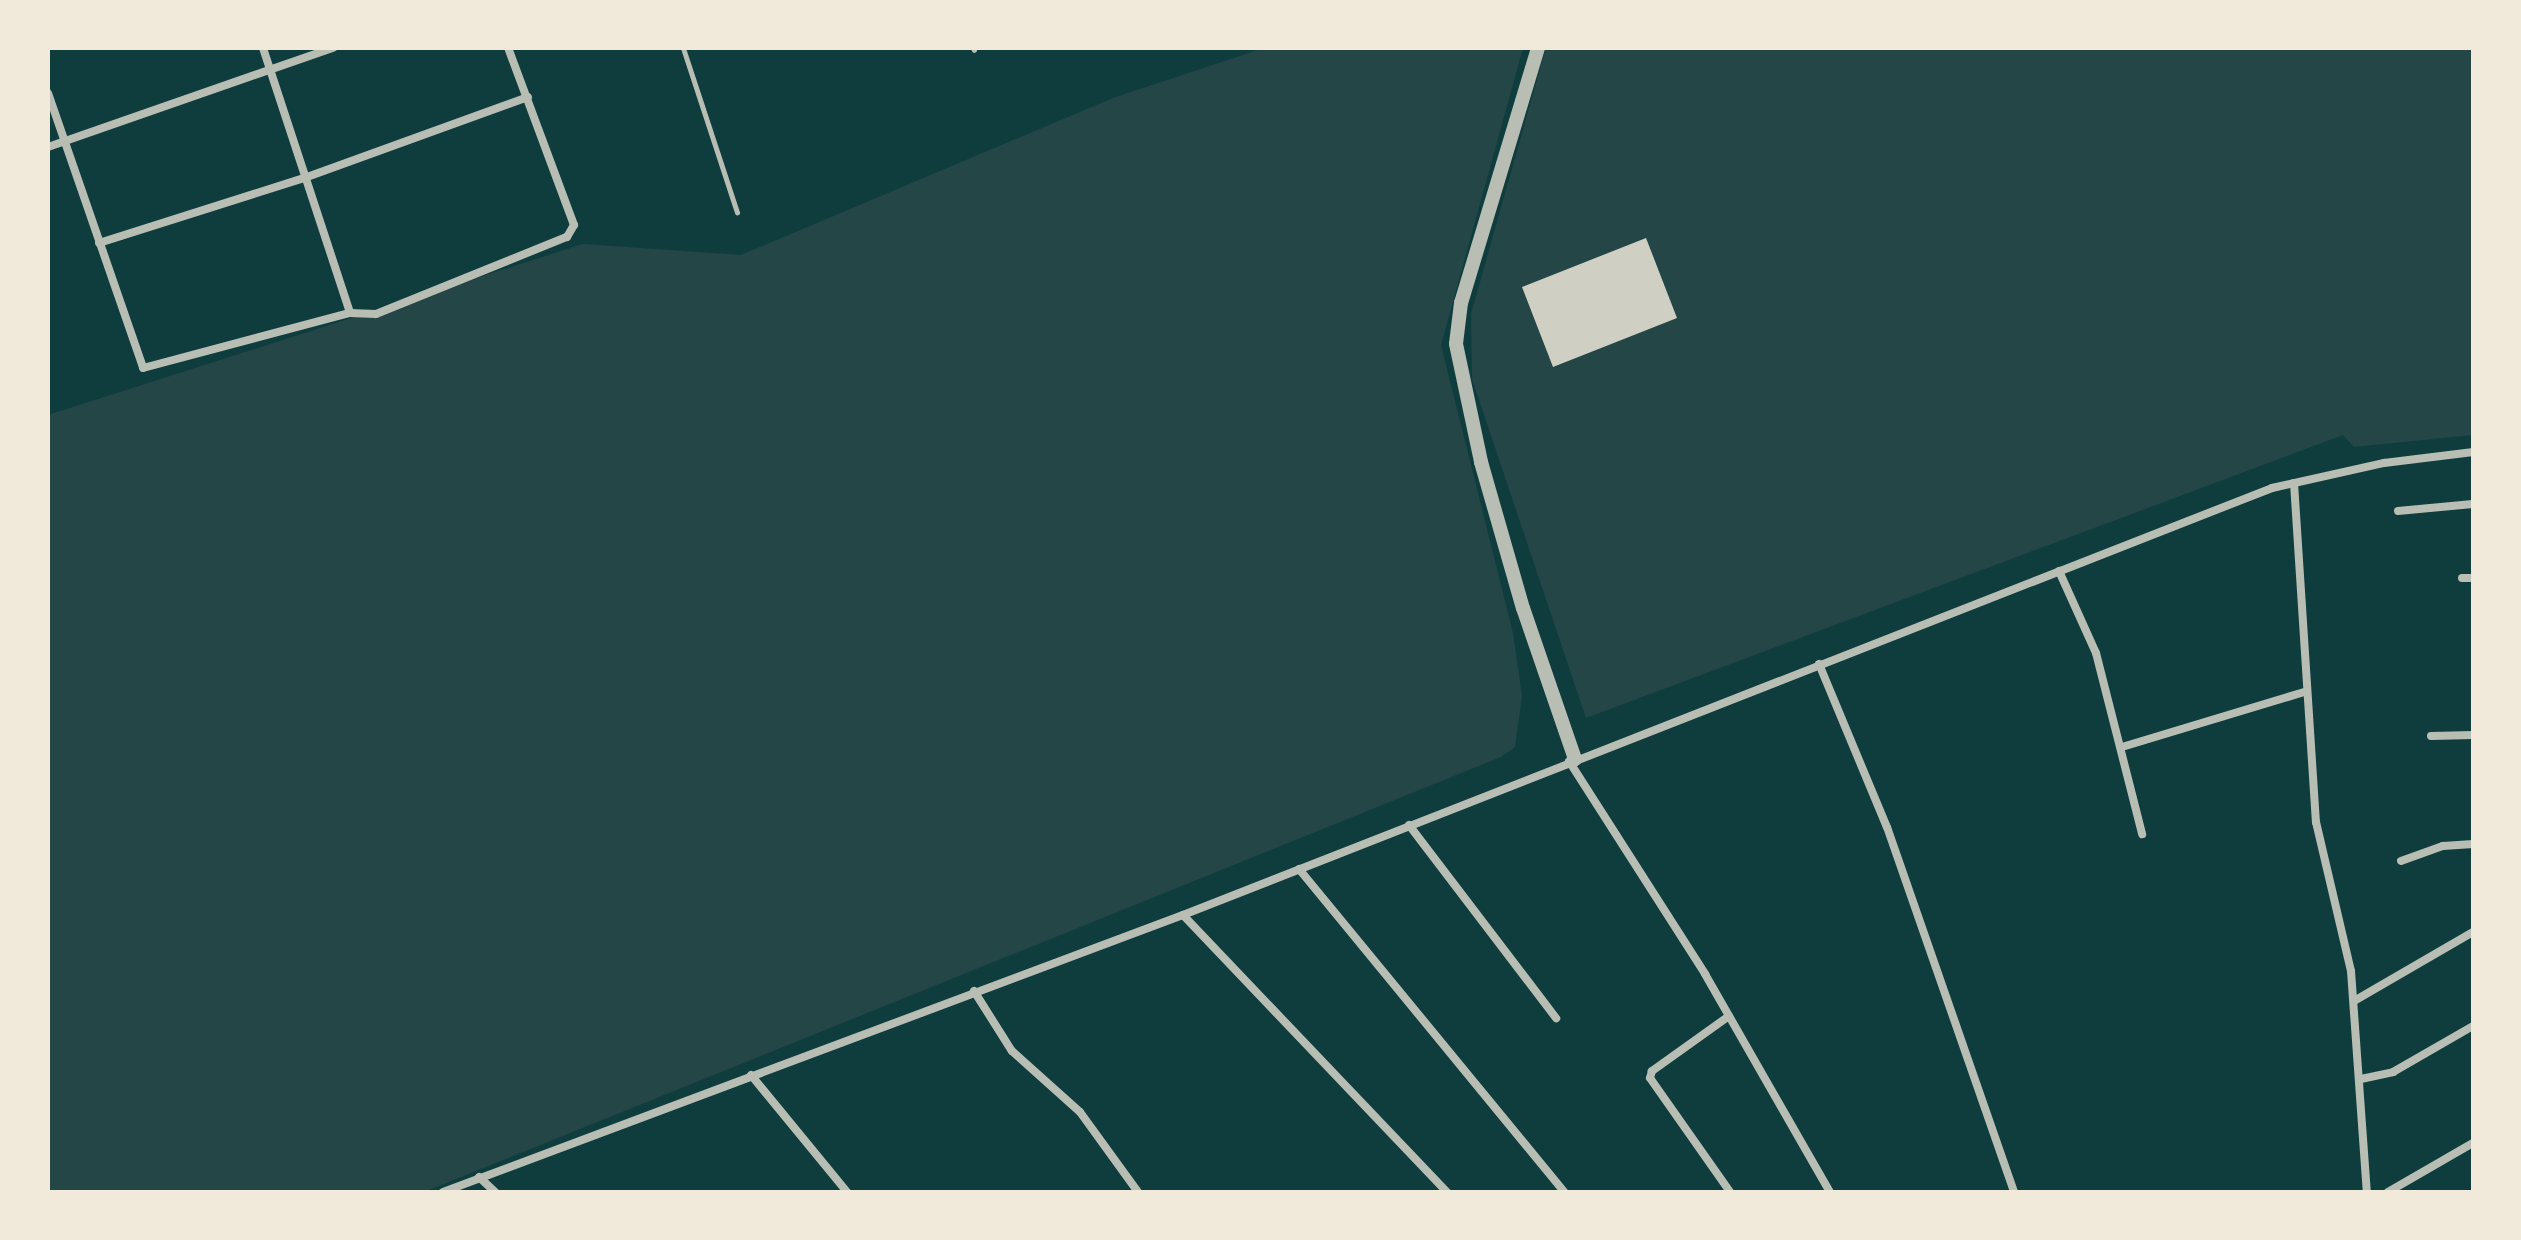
<!DOCTYPE html>
<style>
body{margin:0}
#map{position:relative;width:2521px;height:1240px;overflow:hidden;background:#0f3d3e;font-family:"Space Grotesk",sans-serif}
div>[style]{position:absolute}
[style*='--x']{left:calc(var(--x)*1px);top:calc(var(--y)*1px);width:calc(var(--w)*1px);rotate:calc(var(--a)*1deg)}
.green>*{inset:0;background:#244646}
.building>*{inset:0;background:#cfcfc3}
.service>*{height:5px;margin:-2.5px;padding:0 2.5px;transform-origin:2.5px;border-radius:2.5px;background:#b8beb3}
.minor>*{height:8px;margin:-4px;padding:0 4px;transform-origin:4px;border-radius:4px;background:#b8beb3}
.tertiary>*{height:14px;margin:-7px;padding:0 7px;transform-origin:7px;border-radius:7px;background:#b8beb3}
span{translate:-50% -50%;white-space:nowrap;text-align:center;line-height:1.15;-webkit-text-stroke:6px #f1e9da;paint-order:stroke}
.frame{position:absolute;inset:0;border:50px solid #f1e9da;pointer-events:none}
</style>
<div id="map">
<div class="green">
<i style="clip-path:polygon(1264px 48px,1523px 48px,1441px 345px,1513px 633px,1522px 696px,1515px 747px,1501px 757px,424px 1192px,48px 1192px,48px 415px,583px 244px,741px 255px,1113px 98px)"></i>
<i style="clip-path:polygon(1546px 48px,2473px 48px,2473px 435px,2354px 447px,2343px 435px,1586px 718px,1472px 379px,1471px 314px)"></i>
</div>
<div class="building">
<i style="clip-path:polygon(1646px 238px,1677px 318px,1553px 367px,1522px 287px)"></i>
</div>
<div class="service">
<i style="--x:683;--y:48;--w:173;--a:71.8"></i>
<i style="--x:973;--y:48;--w:2;--a:63"></i>
</div>
<div class="minor">
<i style="--x:263;--y:48;--w:279;--a:71.8"></i>
<i style="--x:48;--y:93;--w:291;--a:70.9"></i>
<i style="--x:143;--y:368;--w:214;--a:-14.9"></i>
<i style="--x:350;--y:313;--w:26;--a:2"></i>
<i style="--x:376;--y:314;--w:206;--a:-22"></i>
<i style="--x:567;--y:237;--w:14;--a:-60"></i>
<i style="--x:574;--y:225;--w:189;--a:-110.4"></i>
<i style="--x:48;--y:147;--w:302;--a:-19.2"></i>
<i style="--x:99;--y:243;--w:218;--a:-17.6"></i>
<i style="--x:307;--y:177;--w:235;--a:-19.9"></i>
<i style="--x:2294;--y:483;--w:340;--a:86.3"></i>
<i style="--x:2316;--y:822;--w:153;--a:76.8"></i>
<i style="--x:2351;--y:971;--w:222;--a:85.9"></i>
<i style="--x:2398;--y:511;--w:75;--a:-5.3"></i>
<i style="--x:2059;--y:571;--w:90;--a:65.7"></i>
<i style="--x:2096;--y:653;--w:187;--a:75.7"></i>
<i style="--x:2462;--y:578;--w:11;--a:0"></i>
<i style="--x:1819;--y:664;--w:177;--a:67.4"></i>
<i style="--x:1887;--y:827;--w:386;--a:70.8"></i>
<i style="--x:2431;--y:736;--w:42;--a:-1.4"></i>
<i style="--x:2122;--y:747;--w:193;--a:-16.8"></i>
<i style="--x:1569;--y:761;--w:253;--a:57.4"></i>
<i style="--x:1705;--y:974;--w:251;--a:60.2"></i>
<i style="--x:1409;--y:825;--w:243;--a:52.7"></i>
<i style="--x:2401;--y:861;--w:45;--a:-19.7"></i>
<i style="--x:2443;--y:846;--w:30;--a:-4"></i>
<i style="--x:1299;--y:869;--w:418;--a:50.6"></i>
<i style="--x:1183;--y:915;--w:383;--a:46.4"></i>
<i style="--x:974;--y:991;--w:71;--a:57.7"></i>
<i style="--x:1012;--y:1051;--w:91;--a:41.9"></i>
<i style="--x:1080;--y:1112;--w:99;--a:54.1"></i>
<i style="--x:2354;--y:1001;--w:138;--a:-30.1"></i>
<i style="--x:1729;--y:1016;--w:95;--a:144.5"></i>
<i style="--x:1652;--y:1071;--w:7;--a:106"></i>
<i style="--x:1650;--y:1078;--w:139;--a:54.9"></i>
<i style="--x:751;--y:1075;--w:151;--a:50.6"></i>
<i style="--x:2361;--y:1079;--w:33;--a:-12"></i>
<i style="--x:2393;--y:1072;--w:92;--a:-29.9"></i>
<i style="--x:479;--y:1177;--w:22;--a:43"></i>
<i style="--x:443;--y:1192;--w:790;--a:-20.52"></i>
<i style="--x:1183;--y:915;--w:1170;--a:-21.41"></i>
<i style="--x:2272;--y:488;--w:115;--a:-12.6"></i>
<i style="--x:2384;--y:463;--w:90;--a:-7"></i>
<i style="--x:2388;--y:1192;--w:98;--a:-30"></i>
</div>
<div class="tertiary">
<i style="--x:1538;--y:48;--w:266;--a:106.8"></i>
<i style="--x:1461;--y:303;--w:41;--a:97"></i>
<i style="--x:1456;--y:344;--w:121;--a:78"></i>
<i style="--x:1481;--y:462;--w:152;--a:74"></i>
<i style="--x:1523;--y:608;--w:160;--a:71"></i>
</div>
<div class="frame"></div>
</div>
